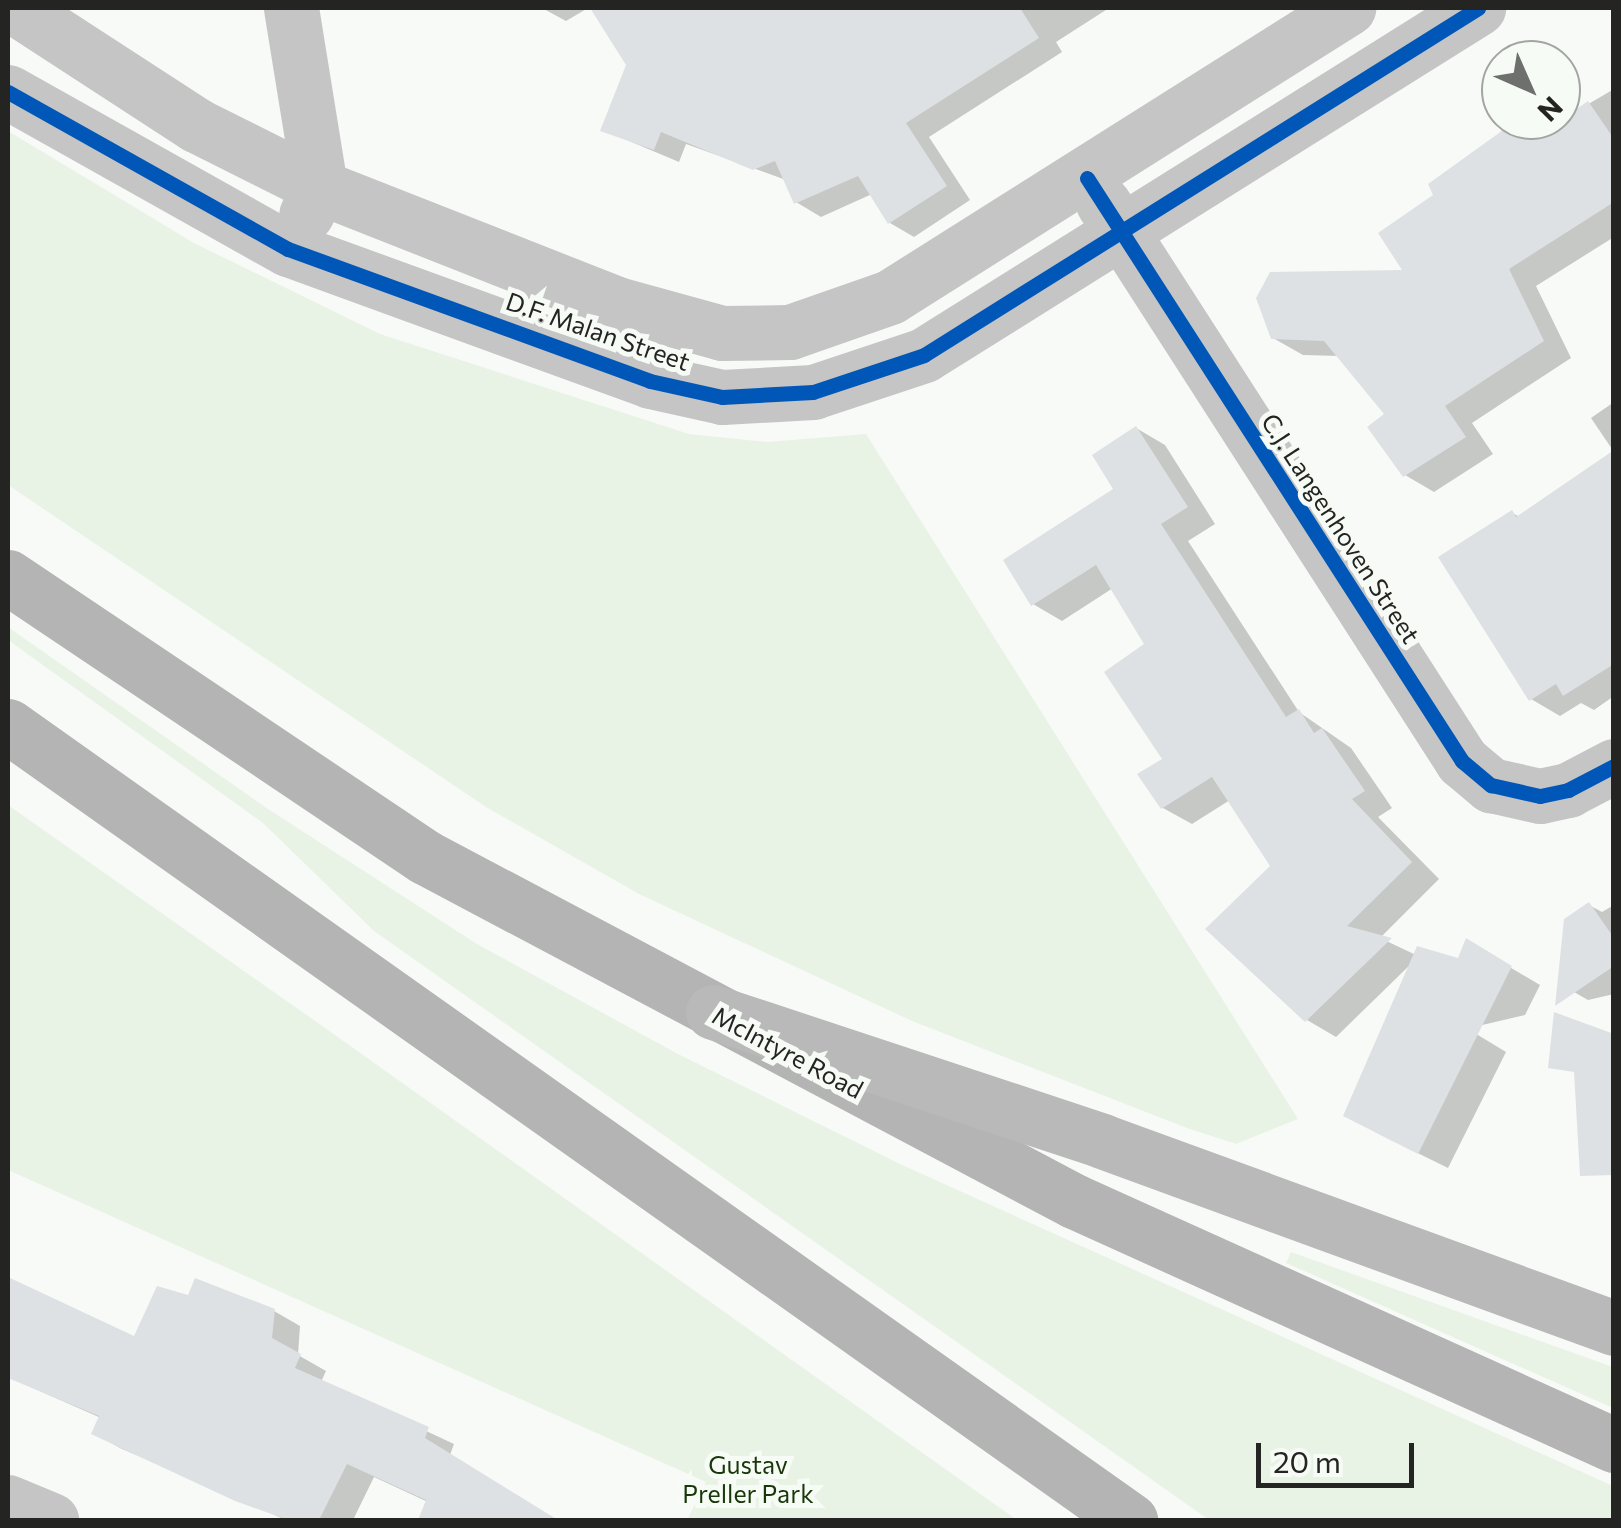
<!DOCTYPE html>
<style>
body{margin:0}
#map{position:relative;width:1621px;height:1528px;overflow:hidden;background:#f8faf7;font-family:Commissioner,sans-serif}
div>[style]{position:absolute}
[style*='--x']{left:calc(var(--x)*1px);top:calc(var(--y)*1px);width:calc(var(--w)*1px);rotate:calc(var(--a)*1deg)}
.green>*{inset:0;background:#e9f3e5}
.shadow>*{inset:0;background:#0003}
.building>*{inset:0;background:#dee1e4}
.minor>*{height:55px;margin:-27.5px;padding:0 27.5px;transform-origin:27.5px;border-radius:27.5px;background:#c5c5c5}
.primary>*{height:55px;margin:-27.5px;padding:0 27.5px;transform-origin:27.5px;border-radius:27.5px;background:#b3b4b3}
.motorway>*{height:55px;margin:-27.5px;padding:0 27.5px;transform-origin:27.5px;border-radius:27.5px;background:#b8b9b8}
.cycleway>*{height:15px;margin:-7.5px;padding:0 7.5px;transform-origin:7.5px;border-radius:7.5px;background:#0057b8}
span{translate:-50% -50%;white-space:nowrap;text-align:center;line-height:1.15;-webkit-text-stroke:10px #f7fbf6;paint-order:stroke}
.street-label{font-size:25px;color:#242523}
.park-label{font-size:25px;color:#18370a}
.frame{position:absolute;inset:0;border:10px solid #242523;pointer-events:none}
.north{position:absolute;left:1481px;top:40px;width:100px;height:100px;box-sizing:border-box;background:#f7fbf6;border:2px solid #a3a5a2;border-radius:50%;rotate:135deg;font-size:28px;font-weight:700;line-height:40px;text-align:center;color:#242523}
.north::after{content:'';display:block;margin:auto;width:35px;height:45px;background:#6e706d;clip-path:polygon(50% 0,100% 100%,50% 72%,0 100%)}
.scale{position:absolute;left:1256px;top:1443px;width:158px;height:45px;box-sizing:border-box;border:5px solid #242523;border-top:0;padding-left:12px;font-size:30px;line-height:35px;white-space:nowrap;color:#242523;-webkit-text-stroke:8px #f7fbf6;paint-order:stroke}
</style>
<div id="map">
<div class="green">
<i style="clip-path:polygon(8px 131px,194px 243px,380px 334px,689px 434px,767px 442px,866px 434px,1298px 1119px,1236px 1144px,1187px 1128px,912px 1021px,639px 894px,486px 807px,8px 485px)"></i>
<i style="clip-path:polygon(8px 627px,268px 809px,477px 944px,678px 1054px,900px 1164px,1613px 1486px,1613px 1520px,1209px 1520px,374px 931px,263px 823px,8px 640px)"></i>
<i style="clip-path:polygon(8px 805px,328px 1030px,1017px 1520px,687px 1520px,706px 1482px,8px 1170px)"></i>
<i style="clip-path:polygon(1291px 1252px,1613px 1367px,1613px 1408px,1286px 1263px)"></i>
</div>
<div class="shadow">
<i style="clip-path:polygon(542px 8px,588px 8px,566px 21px)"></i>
<i style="clip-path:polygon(593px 8px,883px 8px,887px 15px,900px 8px,1109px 8px,1056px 42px,1062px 52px,929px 137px,970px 200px,914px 237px,890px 223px,872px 194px,821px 217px,796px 202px,786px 180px,686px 144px,679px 162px,603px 130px,629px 65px)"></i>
<i style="clip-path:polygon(1614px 89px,1614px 237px,1536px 286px,1571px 358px,1472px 423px,1493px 454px,1434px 492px,1405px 475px,1388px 414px,1340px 356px,1303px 355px,1273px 338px,1406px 272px,1436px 196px,1522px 120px,1551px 126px)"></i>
<i style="clip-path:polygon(1614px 402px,1614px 452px,1591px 418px)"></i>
<i style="clip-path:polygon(1136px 428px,1165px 445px,1215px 524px,1188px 541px,1299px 712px,1351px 748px,1392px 808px,1378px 817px,1439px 879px,1380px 938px,1416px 955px,1459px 961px,1467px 942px,1540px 985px,1525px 1015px,1448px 1033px,1478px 1035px,1506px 1052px,1448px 1168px,1375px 1132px,1413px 962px,1336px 1037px,1307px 1020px,1273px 866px,1230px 800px,1192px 824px,1163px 808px,1165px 759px,1147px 645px,1113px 588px,1062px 621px,1033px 604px,1116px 490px)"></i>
<i style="clip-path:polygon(1614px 453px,1614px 696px,1594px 710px,1581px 703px,1560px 716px,1531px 699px,1512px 513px,1520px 517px)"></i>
<i style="clip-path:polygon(1589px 905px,1602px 912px,1614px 905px,1614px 994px,1588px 1000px,1560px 984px)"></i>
<i style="clip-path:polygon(8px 1280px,136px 1340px,189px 1298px,274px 1311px,300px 1326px,298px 1355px,326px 1371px,321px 1382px,454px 1444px,450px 1455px,552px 1519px,421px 1520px,428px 1502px,374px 1477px,353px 1520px,286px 1520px,120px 1448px,94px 1433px,101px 1418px,8px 1377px)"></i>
</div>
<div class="building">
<i style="clip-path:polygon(590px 8px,1020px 8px,1039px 38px,906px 123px,947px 186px,888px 224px,858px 176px,794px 204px,775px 161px,753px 170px,661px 132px,654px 150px,600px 131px,626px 65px)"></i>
<i style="clip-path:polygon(1588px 101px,1614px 139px,1614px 202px,1509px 269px,1544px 341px,1445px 406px,1466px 437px,1403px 477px,1367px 427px,1384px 414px,1324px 341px,1271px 339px,1256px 298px,1270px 272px,1402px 270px,1378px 233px,1433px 195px,1428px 184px,1517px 120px,1561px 120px)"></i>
<i style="clip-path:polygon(1136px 426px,1188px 507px,1161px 524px,1286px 717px,1299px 709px,1314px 733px,1322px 728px,1365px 791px,1352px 799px,1412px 862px,1347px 926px,1392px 938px,1305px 1022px,1205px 929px,1270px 866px,1212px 777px,1161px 809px,1137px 774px,1162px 759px,1104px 672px,1144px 644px,1096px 565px,1031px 606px,1003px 560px,1113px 489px,1092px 455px)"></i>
<i style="clip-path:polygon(1614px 450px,1614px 664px,1563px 696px,1556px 684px,1529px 701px,1438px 557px,1512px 510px,1516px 517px)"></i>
<i style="clip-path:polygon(1589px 902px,1614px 938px,1614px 966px,1555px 1006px,1564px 919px)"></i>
<i style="clip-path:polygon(1466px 938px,1512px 966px,1418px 1154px,1343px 1116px,1417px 946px,1458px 958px)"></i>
<i style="clip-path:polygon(1554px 1012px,1614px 1034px,1614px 1175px,1580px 1176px,1574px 1072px,1548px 1068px)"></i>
<i style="clip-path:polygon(8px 1277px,134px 1336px,157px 1286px,188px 1295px,195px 1278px,275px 1309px,272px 1338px,301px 1354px,295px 1368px,429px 1427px,425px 1438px,558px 1520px,418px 1520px,426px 1500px,347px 1464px,319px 1520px,289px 1520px,235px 1501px,91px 1434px,99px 1416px,8px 1378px)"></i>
</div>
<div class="minor">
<i style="--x:16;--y:8;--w:215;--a:33"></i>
<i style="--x:196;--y:125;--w:139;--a:26.6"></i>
<i style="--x:320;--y:187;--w:319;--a:21.5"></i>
<i style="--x:617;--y:304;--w:109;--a:15.4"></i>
<i style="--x:722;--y:333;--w:68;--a:-0.8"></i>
<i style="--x:790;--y:332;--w:106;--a:-19.3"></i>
<i style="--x:890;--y:297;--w:542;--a:-32.25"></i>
<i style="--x:291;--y:8;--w:181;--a:80.8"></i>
<i style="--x:320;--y:187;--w:30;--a:117"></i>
<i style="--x:8;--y:92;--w:321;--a:29.3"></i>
<i style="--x:288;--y:249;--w:385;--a:20"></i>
<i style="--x:650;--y:381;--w:74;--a:12.5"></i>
<i style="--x:722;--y:397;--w:91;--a:-3.1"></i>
<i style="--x:813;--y:392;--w:117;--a:-18.4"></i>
<i style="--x:924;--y:355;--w:654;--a:-32.06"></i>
<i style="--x:1103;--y:203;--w:664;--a:57.24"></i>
<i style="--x:1462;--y:761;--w:38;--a:40"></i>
<i style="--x:1491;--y:785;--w:50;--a:12.7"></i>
<i style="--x:1540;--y:796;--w:29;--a:-12"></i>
<i style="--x:1568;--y:790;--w:52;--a:-27.6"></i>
<i style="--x:8;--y:1502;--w:47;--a:22.7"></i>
</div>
<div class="primary">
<i style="--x:8;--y:577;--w:502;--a:33.88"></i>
<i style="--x:425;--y:857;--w:735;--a:27.93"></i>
<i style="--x:1074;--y:1201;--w:593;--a:24.32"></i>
<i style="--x:8;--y:726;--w:1375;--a:35.29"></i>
</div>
<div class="motorway">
<i style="--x:713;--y:1012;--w:410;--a:18.3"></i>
<i style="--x:1102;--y:1141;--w:545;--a:20.06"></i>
</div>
<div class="cycleway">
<i style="--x:8;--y:92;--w:321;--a:29.3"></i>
<i style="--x:288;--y:249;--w:385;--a:20"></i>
<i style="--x:650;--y:381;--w:74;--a:12.5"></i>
<i style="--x:722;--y:397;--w:91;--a:-3.1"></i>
<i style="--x:813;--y:392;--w:117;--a:-18.4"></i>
<i style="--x:924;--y:355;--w:654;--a:-32.06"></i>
<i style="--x:1087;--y:178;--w:693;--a:57.25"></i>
<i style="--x:1462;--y:761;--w:38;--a:40"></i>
<i style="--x:1491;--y:785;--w:50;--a:12.7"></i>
<i style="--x:1540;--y:796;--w:29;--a:-12"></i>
<i style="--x:1568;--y:790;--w:52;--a:-27.6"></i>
</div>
<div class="street-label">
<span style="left:598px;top:331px;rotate:19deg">D.F. Malan Street</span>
<span style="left:1341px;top:528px;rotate:57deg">C.J. Langenhoven Street</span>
<span style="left:788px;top:1052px;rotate:28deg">McIntyre Road</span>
</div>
<div class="park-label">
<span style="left:748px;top:1479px">Gustav<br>Preller Park</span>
</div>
<div class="frame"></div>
<div class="north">N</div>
<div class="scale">20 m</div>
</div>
